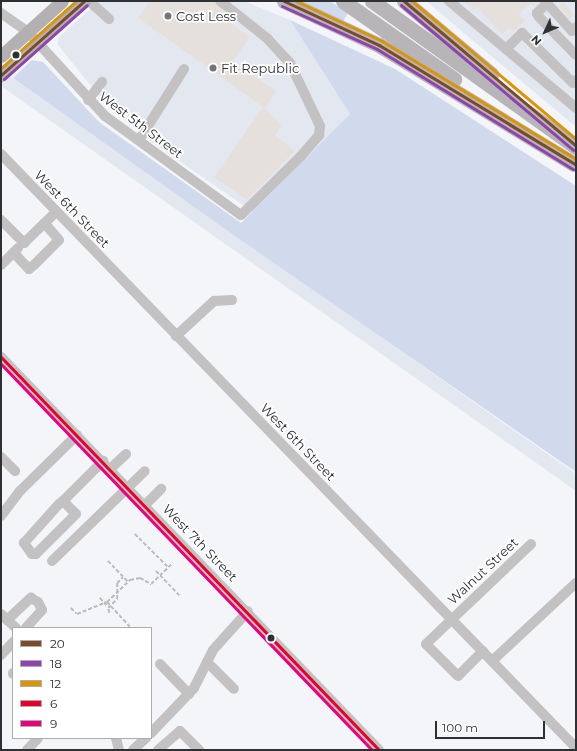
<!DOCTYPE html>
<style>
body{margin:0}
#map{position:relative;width:577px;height:751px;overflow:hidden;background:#f3f5f9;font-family:Montserrat,sans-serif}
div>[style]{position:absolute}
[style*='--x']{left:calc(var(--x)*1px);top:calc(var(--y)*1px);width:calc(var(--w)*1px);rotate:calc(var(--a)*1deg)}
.built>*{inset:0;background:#e3e7f0}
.green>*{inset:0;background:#d1d9ed}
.building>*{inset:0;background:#e6e0dd}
.path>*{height:1.5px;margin-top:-0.75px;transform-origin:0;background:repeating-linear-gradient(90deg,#bcbcbd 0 4px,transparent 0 6px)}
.minor>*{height:10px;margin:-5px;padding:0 5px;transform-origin:5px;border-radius:5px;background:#c3c1c2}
.major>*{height:13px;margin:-6.5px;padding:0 6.5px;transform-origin:6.5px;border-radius:6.5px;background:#b2b0b1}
.highway>*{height:15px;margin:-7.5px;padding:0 7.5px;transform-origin:7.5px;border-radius:7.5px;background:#b7b5b7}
.bus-1>*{height:3px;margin:-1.5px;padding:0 1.5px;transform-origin:1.5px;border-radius:1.5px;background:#7a4b2a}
.bus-2>*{height:3px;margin:-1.5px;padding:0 1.5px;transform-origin:1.5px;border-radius:1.5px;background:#8e44ad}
.bus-3>*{height:3px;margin:-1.5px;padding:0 1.5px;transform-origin:1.5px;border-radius:1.5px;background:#d99408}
.bus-4>*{height:3px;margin:-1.5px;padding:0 1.5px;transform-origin:1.5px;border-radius:1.5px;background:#e4002b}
.bus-5>*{height:3px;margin:-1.5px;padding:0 1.5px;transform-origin:1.5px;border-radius:1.5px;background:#e5007d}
.dots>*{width:11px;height:11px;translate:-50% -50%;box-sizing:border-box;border:2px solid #fff;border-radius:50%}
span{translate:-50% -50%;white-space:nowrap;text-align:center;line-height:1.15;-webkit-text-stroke:3.5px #fff;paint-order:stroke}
.poi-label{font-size:13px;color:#2f3033}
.left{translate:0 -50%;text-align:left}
.street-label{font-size:13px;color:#2f3033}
.frame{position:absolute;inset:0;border:2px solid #2f3033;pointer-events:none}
.legend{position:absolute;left:12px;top:627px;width:140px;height:112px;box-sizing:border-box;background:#fff;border:1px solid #acacad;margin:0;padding:5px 7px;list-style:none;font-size:12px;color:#2f3033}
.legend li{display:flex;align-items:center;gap:8px;height:20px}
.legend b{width:20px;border:1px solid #acacad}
.north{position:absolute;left:525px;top:12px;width:40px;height:40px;-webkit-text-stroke:3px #fff;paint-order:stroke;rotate:226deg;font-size:11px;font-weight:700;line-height:16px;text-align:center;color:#2f3033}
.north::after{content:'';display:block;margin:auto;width:14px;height:18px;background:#2f3033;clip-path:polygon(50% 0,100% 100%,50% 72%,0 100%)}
.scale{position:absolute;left:435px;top:721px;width:110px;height:18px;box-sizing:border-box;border:2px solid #2f3033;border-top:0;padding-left:5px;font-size:12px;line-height:14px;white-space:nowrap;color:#2f3033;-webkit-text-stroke:3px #fff;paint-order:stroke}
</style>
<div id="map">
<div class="built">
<i style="clip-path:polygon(99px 1px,244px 1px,290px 20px,350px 114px,253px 212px,146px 138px,100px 97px,58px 45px,58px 38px)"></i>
<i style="clip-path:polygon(426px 1px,576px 1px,576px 127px,477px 44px)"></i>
<i style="clip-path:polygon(1px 70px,576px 474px,576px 491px,1px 86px)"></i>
</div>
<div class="green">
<i style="clip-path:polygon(292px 1px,330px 1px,348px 13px,342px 23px)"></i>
<i style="clip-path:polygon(290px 20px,395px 69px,576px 186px,576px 472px,235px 236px,13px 78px,32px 60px,43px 62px,99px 122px,241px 223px,350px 114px)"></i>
</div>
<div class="building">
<i style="clip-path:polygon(150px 1px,214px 1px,226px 14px,223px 18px,250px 37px,233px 61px,276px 91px,265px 108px,282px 125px,275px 135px,295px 151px,247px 200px,214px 177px,263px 107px,138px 18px)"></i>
<i style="clip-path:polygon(464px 1px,537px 1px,538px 2px,534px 7px,530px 4px,519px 14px,525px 21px,513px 32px,509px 27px,502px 34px,477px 7px,473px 11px)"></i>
<i style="clip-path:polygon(563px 2px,574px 14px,570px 19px,559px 6px)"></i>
</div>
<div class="path">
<i style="--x:135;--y:534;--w:47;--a:45"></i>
<i style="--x:108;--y:561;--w:29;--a:46"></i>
<i style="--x:156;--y:571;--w:35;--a:46"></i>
<i style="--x:100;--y:598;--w:12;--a:48"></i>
<i style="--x:107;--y:602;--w:32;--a:-44"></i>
<i style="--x:130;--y:580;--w:10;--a:-11"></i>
<i style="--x:140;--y:578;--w:13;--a:29"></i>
<i style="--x:151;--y:584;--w:30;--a:-44"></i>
<i style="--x:71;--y:608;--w:8;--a:45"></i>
<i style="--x:77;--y:614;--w:32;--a:-22"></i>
<i style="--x:107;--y:602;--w:35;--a:47"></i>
<i style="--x:109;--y:613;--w:5;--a:-101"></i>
<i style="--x:108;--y:608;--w:13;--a:-45"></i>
<i style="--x:117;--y:599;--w:16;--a:-90"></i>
<i style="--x:117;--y:583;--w:8;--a:-45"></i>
</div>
<div class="minor">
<i style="--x:89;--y:1;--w:27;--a:42"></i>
<i style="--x:449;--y:1;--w:166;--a:40.1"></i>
<i style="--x:545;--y:1;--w:40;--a:48"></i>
<i style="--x:572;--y:31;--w:6;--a:-45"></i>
<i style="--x:546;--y:4;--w:13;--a:135"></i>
<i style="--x:537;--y:13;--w:4;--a:63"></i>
<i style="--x:539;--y:17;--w:53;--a:45.8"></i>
<i style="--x:1;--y:13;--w:33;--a:35"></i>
<i style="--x:28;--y:32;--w:114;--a:47.5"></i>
<i style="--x:105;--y:116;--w:168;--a:36.1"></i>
<i style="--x:241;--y:215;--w:84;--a:-44.5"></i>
<i style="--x:301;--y:156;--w:28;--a:-49"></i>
<i style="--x:319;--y:135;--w:9;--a:-84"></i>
<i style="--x:320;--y:126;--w:70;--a:-115.5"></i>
<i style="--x:290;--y:63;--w:33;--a:-133"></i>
<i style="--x:268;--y:39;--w:61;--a:-141.6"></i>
<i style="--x:506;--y:49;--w:23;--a:-45"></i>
<i style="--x:522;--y:33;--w:71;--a:44.4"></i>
<i style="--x:573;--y:83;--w:4;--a:-45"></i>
<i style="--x:88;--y:100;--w:23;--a:-52"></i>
<i style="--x:139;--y:140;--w:84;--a:-57.6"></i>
<i style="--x:1;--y:154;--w:827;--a:45.93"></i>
<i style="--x:1;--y:220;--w:33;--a:45"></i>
<i style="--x:24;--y:243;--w:45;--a:-44.1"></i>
<i style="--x:14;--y:253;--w:22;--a:47"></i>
<i style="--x:29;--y:269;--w:6;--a:-39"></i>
<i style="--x:34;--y:265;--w:35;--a:-45"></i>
<i style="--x:59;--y:240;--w:21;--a:-131"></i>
<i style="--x:1;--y:265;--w:24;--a:-45"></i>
<i style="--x:176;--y:336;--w:52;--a:-42.6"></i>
<i style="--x:214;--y:301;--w:18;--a:-3"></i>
<i style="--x:1;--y:357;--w:545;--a:46.11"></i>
<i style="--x:1;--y:457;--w:20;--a:45"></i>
<i style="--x:110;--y:469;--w:22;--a:-43"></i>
<i style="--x:63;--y:501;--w:18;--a:45"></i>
<i style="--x:76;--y:514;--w:57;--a:135"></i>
<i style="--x:36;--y:554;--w:4;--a:180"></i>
<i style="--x:32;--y:554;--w:14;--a:-126"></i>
<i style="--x:24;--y:543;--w:52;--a:-48.1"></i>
<i style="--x:59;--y:504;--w:5;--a:-37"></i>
<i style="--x:63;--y:501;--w:57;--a:-45"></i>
<i style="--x:145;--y:505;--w:23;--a:-45"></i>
<i style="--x:1;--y:516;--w:31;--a:-53"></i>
<i style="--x:20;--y:491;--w:80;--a:-44.5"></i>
<i style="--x:52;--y:561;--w:129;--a:-44.1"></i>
<i style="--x:1;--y:614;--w:21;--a:43"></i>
<i style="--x:7;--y:620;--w:33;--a:-43"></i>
<i style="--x:31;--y:598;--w:8;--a:30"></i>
<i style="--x:38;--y:602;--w:9;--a:63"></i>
<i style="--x:42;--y:610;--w:24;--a:132"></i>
<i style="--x:483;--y:651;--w:35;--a:135"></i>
<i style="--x:458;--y:676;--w:45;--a:-135"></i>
<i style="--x:426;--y:644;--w:145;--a:-43.6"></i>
<i style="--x:1;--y:655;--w:18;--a:-47"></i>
<i style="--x:492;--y:661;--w:115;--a:-42.9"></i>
<i style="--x:207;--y:662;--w:38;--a:45"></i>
<i style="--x:160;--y:664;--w:42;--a:46"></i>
<i style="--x:13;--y:673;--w:1;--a:90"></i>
<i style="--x:151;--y:733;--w:62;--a:-46.3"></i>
<i style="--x:194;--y:688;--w:42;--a:-63.4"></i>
<i style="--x:213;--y:650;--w:52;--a:-48.1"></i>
<i style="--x:116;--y:738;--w:12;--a:76"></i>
<i style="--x:27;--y:750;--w:16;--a:-47"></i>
<i style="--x:133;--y:750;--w:18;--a:-43"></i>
<i style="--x:158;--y:750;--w:29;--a:-41"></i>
<i style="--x:180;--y:731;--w:27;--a:45"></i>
</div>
<div class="major">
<i style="--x:1;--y:56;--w:82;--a:-42"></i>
<i style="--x:1;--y:75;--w:111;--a:-41.7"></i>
</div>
<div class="highway">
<i style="--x:284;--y:1;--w:105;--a:24.9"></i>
<i style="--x:379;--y:45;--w:228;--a:31.4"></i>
<i style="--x:343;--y:1;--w:136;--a:35.1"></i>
<i style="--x:372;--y:1;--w:251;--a:35.6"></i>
<i style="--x:404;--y:1;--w:114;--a:40"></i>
</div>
<div class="bus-1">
<i style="--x:284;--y:1;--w:105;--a:24.9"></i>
<i style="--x:379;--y:45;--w:231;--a:31.3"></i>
<i style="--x:404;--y:1;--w:225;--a:40.1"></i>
<i style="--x:1;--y:75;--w:111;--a:-41.7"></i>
</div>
<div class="bus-2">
<i style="--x:401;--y:5;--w:225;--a:40.1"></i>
<i style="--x:282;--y:6;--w:104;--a:24.4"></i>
<i style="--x:377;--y:49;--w:230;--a:31.5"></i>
<i style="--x:4;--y:79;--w:111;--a:-41.7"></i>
</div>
<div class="bus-3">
<i style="--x:296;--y:1;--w:95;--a:24.9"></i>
<i style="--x:382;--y:41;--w:227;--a:31.3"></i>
<i style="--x:412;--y:1;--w:214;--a:40.1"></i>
<i style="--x:1;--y:68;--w:101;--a:-41.8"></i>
</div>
<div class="bus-4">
<i style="--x:1;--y:357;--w:545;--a:46.11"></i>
</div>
<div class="bus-5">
<i style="--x:1;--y:364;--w:535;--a:46.14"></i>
</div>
<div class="dots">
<i style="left:168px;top:16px;background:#747578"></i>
<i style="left:16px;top:55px;background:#2f3033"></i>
<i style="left:213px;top:68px;background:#747578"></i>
<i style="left:271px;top:638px;background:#2f3033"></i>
</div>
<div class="poi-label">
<span class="left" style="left:176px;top:16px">Cost Less</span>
<span class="left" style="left:221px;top:68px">Fit Republic</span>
</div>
<div class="street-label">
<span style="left:141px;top:125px;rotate:37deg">West 5th Street</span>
<span style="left:72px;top:209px;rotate:46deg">West 6th Street</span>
<span style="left:298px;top:442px;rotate:46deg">West 6th Street</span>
<span style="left:200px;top:543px;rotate:46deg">West 7th Street</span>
<span style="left:483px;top:571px;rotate:-43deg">Walnut Street</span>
</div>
<div class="frame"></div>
<ul class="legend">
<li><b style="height:5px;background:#7a4b2a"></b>20</li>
<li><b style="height:5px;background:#8e44ad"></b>18</li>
<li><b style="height:5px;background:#d99408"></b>12</li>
<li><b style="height:5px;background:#e4002b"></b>6</li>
<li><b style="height:5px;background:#e5007d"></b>9</li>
</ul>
<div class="north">N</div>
<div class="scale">100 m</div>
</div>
